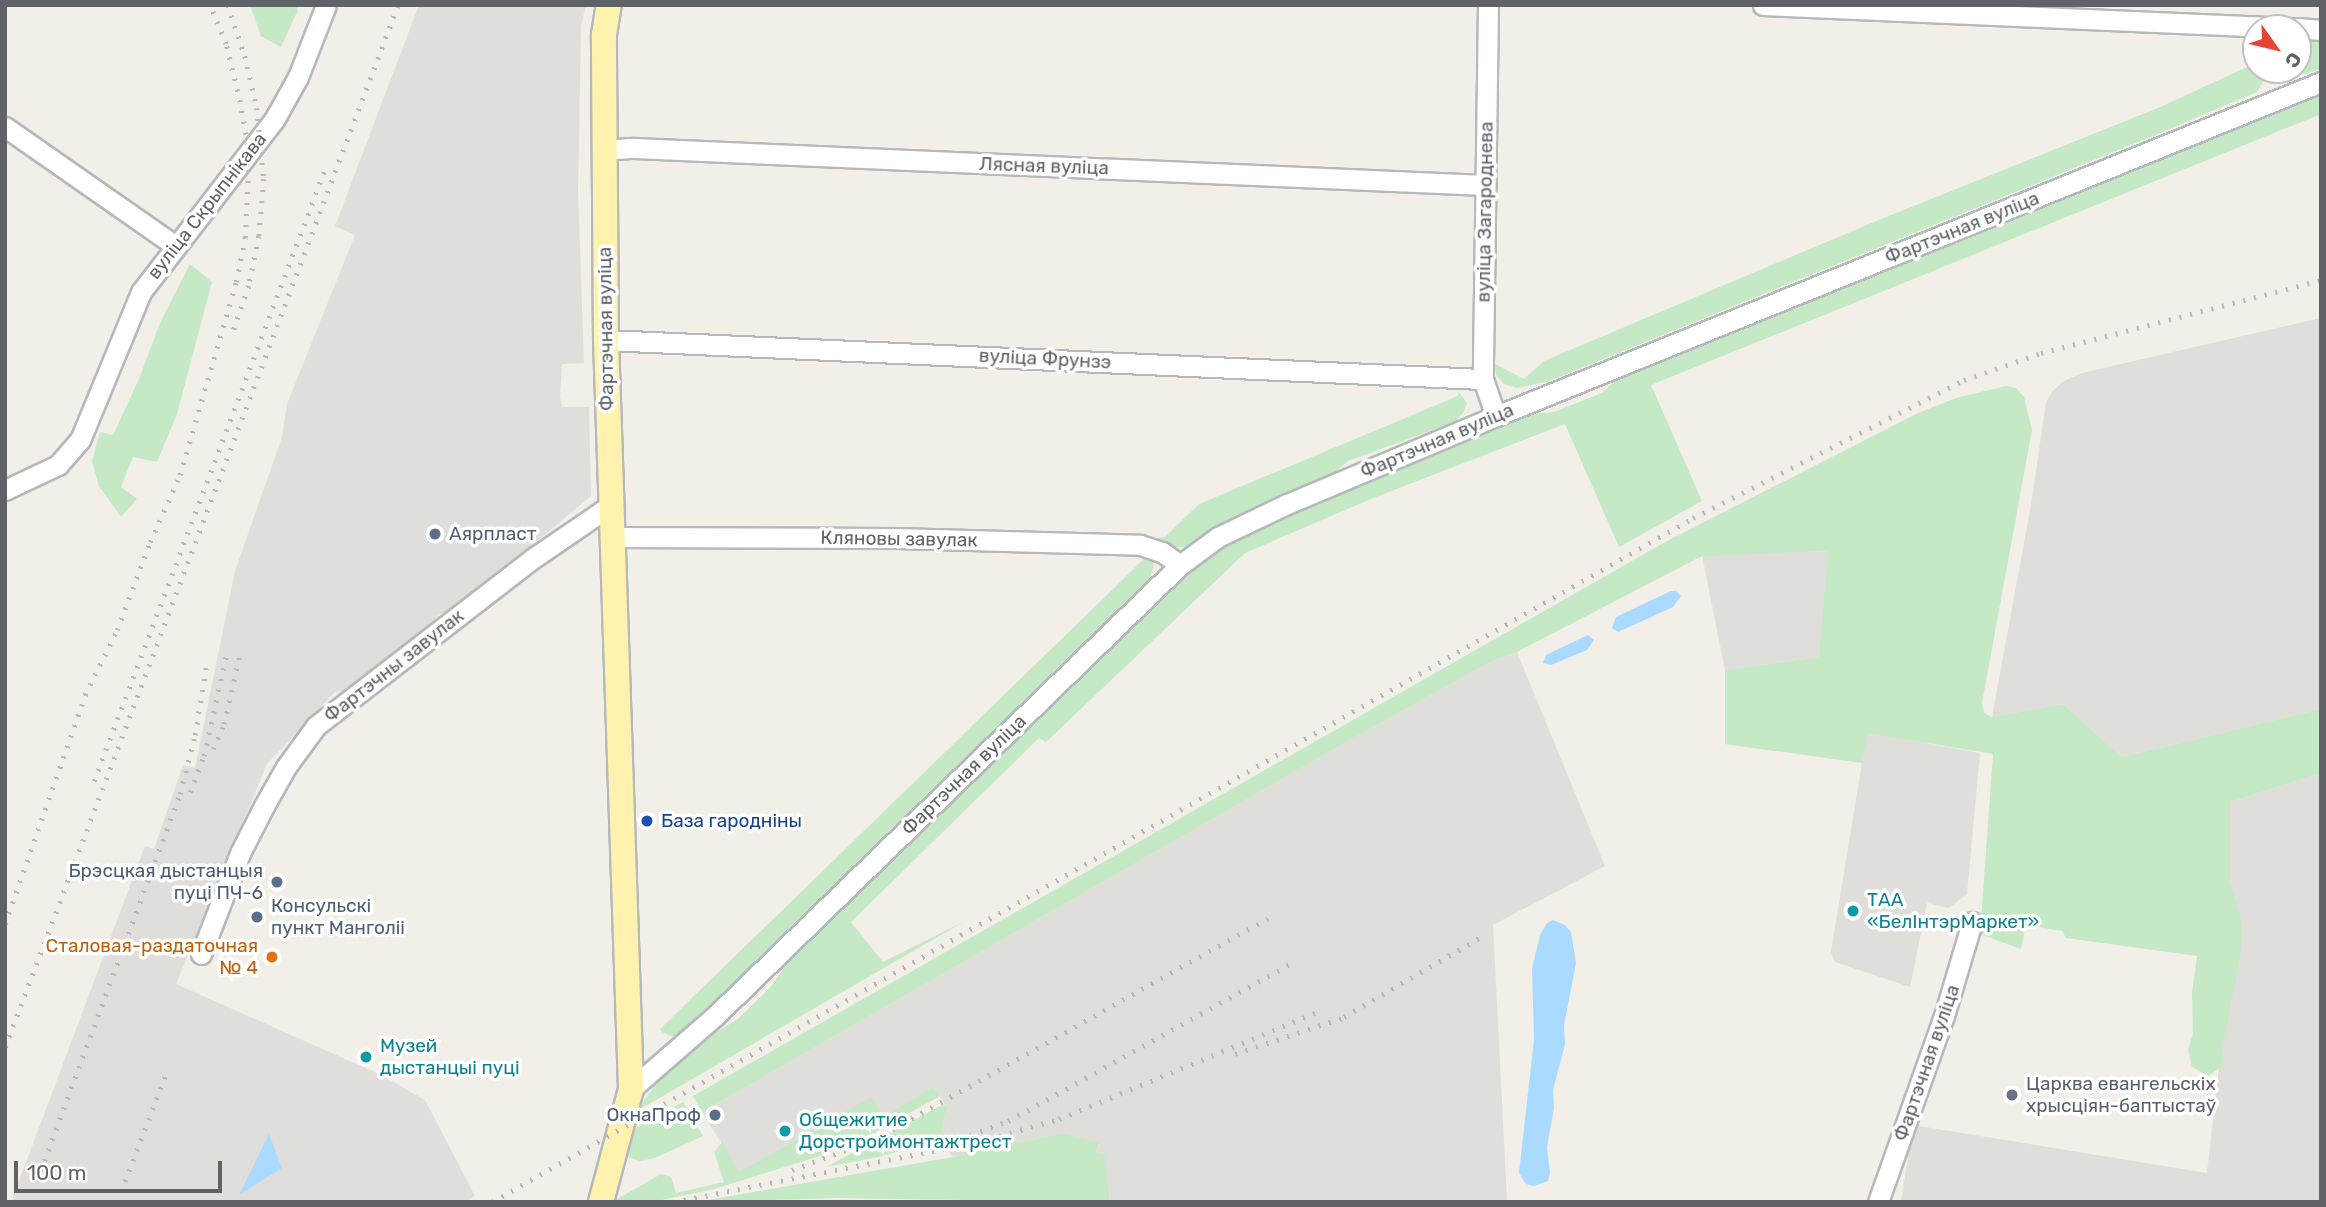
<!DOCTYPE html>
<meta charset="utf-8">
<style>
body{margin:0}
#map{position:relative;width:2326px;height:1207px;overflow:hidden;background:#f1efe8;font-family:Rubik,sans-serif}
div>[style]{position:absolute}
[style*='--x']{left:calc(var(--x)*1px);top:calc(var(--y)*1px);width:calc(var(--w)*1px);rotate:calc(var(--a)*1deg)}
.industrial>*{inset:0;background:#e0deda}
.green>*{inset:0;background:#c5e8c5}
.water>*{inset:0;background:#aadaff}
.roads{filter:drop-shadow(2px 0 #b5b8bc) drop-shadow(-2px 0 #b5b8bc) drop-shadow(0 2px #b5b8bc) drop-shadow(0 -2px #b5b8bc)}
.minor>*{height:19px;margin:-9.5px;padding:0 9.5px;transform-origin:9.5px;border-radius:9.5px;background:#fff}
.major>*{height:24px;margin:-12px;padding:0 12px;transform-origin:12px;border-radius:12px;background:#fff2af}
.rail>*{height:4.5px;margin-top:-2.25px;transform-origin:0;background:repeating-linear-gradient(90deg,#b6b7b8 0 2px,transparent 0 11px)}
.dots>*{width:19px;height:19px;translate:-50% -50%;box-sizing:border-box;border:4px solid #fff;border-radius:50%}
span{translate:-50% -50%;white-space:nowrap;text-align:center;line-height:1.15;-webkit-text-stroke:7px #fff;paint-order:stroke}
.street-label{font-size:19px;color:#5f6368}
.service-label{font-size:19px;color:#4e5e75}
.left{translate:0 -50%;text-align:left}
.right{translate:-100% -50%;text-align:right}
.transit-label{font-size:19px;color:#164399}
.culture-label{font-size:19px;color:#0d838f}
.food-label{font-size:19px;color:#c56008}
.worship-label{font-size:19px;color:#5b616d}
.frame{position:absolute;inset:0;border:7px solid #5f6368;pointer-events:none}
.north{position:absolute;left:2242px;top:14px;width:70px;height:70px;box-sizing:border-box;background:#fff;border:2px solid #bfc1c3;border-radius:50%;rotate:124deg;font-size:19px;font-weight:700;line-height:28px;text-align:center;color:#5f6368}
.north::after{content:'';display:block;margin:auto;width:24px;height:32px;background:#ea4335;clip-path:polygon(50% 0,100% 100%,50% 72%,0 100%)}
.scale{position:absolute;left:14px;top:1161px;width:208px;height:32px;box-sizing:border-box;border:4px solid #5f6368;border-top:0;padding-left:9px;font-size:21px;line-height:24px;white-space:nowrap;color:#5f6368;-webkit-text-stroke:5px #fff;paint-order:stroke}
</style>
<div id="map">
<div class="industrial">
<i style="clip-path:polygon(419px 5px,586px 5px,581px 26px,578px 192px,584px 363px,562px 364px,560px 397px,562px 407px,589px 407px,591px 496px,498px 574px,451px 611px,438px 614px,430px 627px,351px 690px,335px 692px,267px 764px,176px 984px,381px 1075px,425px 1100px,475px 1196px,465px 1202px,11px 1202px,145px 846px,154px 849px,183px 765px,195px 768px,235px 571px,282px 437px,287px 404px,355px 235px,335px 226px)"></i>
<i style="clip-path:polygon(2321px 318px,2321px 709px,2122px 757px,2063px 704px,1992px 717px,2031px 505px,2046px 402px,2052px 392px,2062px 382px,2082px 373px)"></i>
<i style="clip-path:polygon(1829px 551px,1819px 657px,1725px 670px,1702px 555px)"></i>
<i style="clip-path:polygon(1517px 652px,1605px 866px,1493px 925px,1507px 1200px,1511px 1202px,1110px 1202px,1105px 1156px,1096px 1152px,1099px 1144px,1063px 1133px,953px 1157px,939px 1139px,947px 1108px,934px 1086px,884px 1116px,871px 1098px,739px 1172px,702px 1112px,1348px 741px,1490px 662px)"></i>
<i style="clip-path:polygon(1867px 732px,1980px 753px,1967px 894px,1949px 908px,1927px 903px,1910px 987px,1835px 962px,1831px 952px)"></i>
<i style="clip-path:polygon(2321px 773px,2321px 1202px,1901px 1202px,1913px 1125px,2207px 1173px,2231px 961px,2199px 812px)"></i>
</div>
<div class="green">
<i style="clip-path:polygon(250px 5px,296px 5px,298px 10px,281px 47px,261px 36px)"></i>
<i style="clip-path:polygon(2298px 37px,2321px 40px,2321px 69px,2296px 76px,2285px 73px,2263px 82px,2257px 92px,2148px 138px,1549px 381px,1517px 388px,1504px 384px,1496px 375px,1495px 364px,1524px 379px,1544px 361px,1874px 222px,2158px 108px,2256px 63px,2256px 70px,2298px 70px)"></i>
<i style="clip-path:polygon(2321px 92px,2321px 114px,1651px 385px,1702px 501px,1619px 547px,1565px 424px,1373px 498px,1245px 553px,1046px 742px,1039px 738px,851px 922px,883px 962px,965px 921px,637px 1111px,658px 1081px,701px 1042px,739px 1018px,769px 989px,795px 952px,1190px 571px,1225px 545px,1339px 494px,1534px 414px,1554px 412px,1602px 393px,1616px 380px)"></i>
<i style="clip-path:polygon(190px 264px,212px 282px,177px 414px,157px 462px,133px 457px,121px 487px,137px 499px,121px 517px,99px 486px,92px 461px,100px 432px,113px 435px,139px 379px,160px 323px)"></i>
<i style="clip-path:polygon(2006px 386px,2016px 388px,2024px 397px,2032px 430px,1982px 703px,1984px 713px,1992px 717px,2063px 704px,2122px 757px,2321px 709px,2321px 773px,2230px 802px,2230px 881px,2241px 920px,2241px 951px,2222px 1050px,2224px 1065px,2208px 1076px,2192px 1067px,2188px 1050px,2193px 1034px,2192px 993px,2197px 956px,2066px 938px,2062px 931px,2026px 925px,2021px 949px,1980px 934px,1993px 754px,1868px 733px,1862px 763px,1725px 744px,1725px 670px,1819px 657px,1828px 551px,1702px 556px,1517px 652px,1490px 662px,1348px 741px,702px 1112px,693px 1096px,1667px 541px,1918px 413px,1956px 398px)"></i>
<i style="clip-path:polygon(1458px 391px,1467px 403px,1463px 413px,1454px 422px,1348px 461px,1334px 473px,1220px 524px,1186px 547px,1170px 547px,1153px 539px,1165px 537px,1199px 504px,1458px 396px)"></i>
<i style="clip-path:polygon(1147px 556px,1154px 564px,1150px 578px,683px 1031px,674px 1037px,662px 1032px,660px 1029px)"></i>
<i style="clip-path:polygon(934px 1086px,940px 1096px,874px 1133px,817px 1157px,714px 1189px,652px 1202px,612px 1202px,661px 1174px,671px 1177px,676px 1193px,724px 1182px,714px 1152px,722px 1142px,739px 1172px,871px 1097px,884px 1116px)"></i>
<i style="clip-path:polygon(683px 1102px,703px 1136px,655px 1158px,640px 1161px,629px 1157px,626px 1153px,629px 1132px)"></i>
<i style="clip-path:polygon(944px 1104px,947px 1108px,939px 1139px,883px 1156px,826px 1167px)"></i>
<i style="clip-path:polygon(1063px 1133px,1099px 1143px,1096px 1152px,1105px 1155px,1110px 1202px,836px 1198px,697px 1202px,953px 1157px)"></i>
</div>
<div class="water">
<i style="clip-path:polygon(1671px 591px,1676px 591px,1681px 596px,1673px 607px,1618px 632px,1612px 628px,1616px 617px)"></i>
<i style="clip-path:polygon(1588px 635px,1594px 640px,1587px 650px,1551px 665px,1543px 663px,1546px 655px)"></i>
<i style="clip-path:polygon(1553px 920px,1565px 925px,1571px 932px,1576px 963px,1564px 1026px,1565px 1044px,1553px 1090px,1554px 1108px,1547px 1147px,1550px 1173px,1548px 1181px,1534px 1186px,1526px 1184px,1519px 1173px,1534px 1039px,1532px 969px,1540px 935px,1547px 923px)"></i>
<i style="clip-path:polygon(269px 1134px,282px 1168px,239px 1195px)"></i>
</div>
<div class="roads">
<div class="minor">
<i style="--x:1488;--y:5;--w:374;--a:90.8"></i>
<i style="--x:1483;--y:379;--w:39;--a:71"></i>
<i style="--x:1763;--y:5;--w:529;--a:2.49"></i>
<i style="--x:2298;--y:28;--w:23;--a:5"></i>
<i style="--x:5;--y:127;--w:206;--a:34.9"></i>
<i style="--x:603;--y:150;--w:31;--a:-4"></i>
<i style="--x:634;--y:148;--w:852;--a:2.49"></i>
<i style="--x:606;--y:340;--w:878;--a:2.55"></i>
<i style="--x:5;--y:490;--w:59;--a:-25.3"></i>
<i style="--x:58;--y:465;--w:33;--a:-49"></i>
<i style="--x:80;--y:440;--w:160;--a:-67.6"></i>
<i style="--x:141;--y:292;--w:217;--a:-52.3"></i>
<i style="--x:274;--y:120;--w:49;--a:-60.8"></i>
<i style="--x:298;--y:77;--w:77;--a:-68.7"></i>
<i style="--x:613;--y:537;--w:283;--a:0.2"></i>
<i style="--x:896;--y:538;--w:244;--a:1.6"></i>
<i style="--x:1140;--y:545;--w:23;--a:18"></i>
<i style="--x:1162;--y:552;--w:22;--a:36"></i>
<i style="--x:201;--y:954;--w:110;--a:-68.8"></i>
<i style="--x:241;--y:851;--w:51;--a:-62.9"></i>
<i style="--x:264;--y:806;--w:45;--a:-60.6"></i>
<i style="--x:286;--y:767;--w:51;--a:-53.8"></i>
<i style="--x:316;--y:726;--w:277;--a:-37.7"></i>
<i style="--x:535;--y:557;--w:92;--a:-34.4"></i>
<i style="--x:631;--y:1089;--w:111;--a:-41"></i>
<i style="--x:715;--y:1016;--w:648;--a:-44.12"></i>
<i style="--x:1180;--y:565;--w:47;--a:-36.4"></i>
<i style="--x:1218;--y:537;--w:76;--a:-25.6"></i>
<i style="--x:1287;--y:504;--w:227;--a:-22.8"></i>
<i style="--x:1496;--y:416;--w:890;--a:-22.04"></i>
<i style="--x:1878;--y:1202;--w:197;--a:-70.5"></i>
<i style="--x:1944;--y:1016;--w:98;--a:-73.4"></i>
</div>
<div class="major">
<i style="--x:601;--y:1202;--w:117;--a:-75.1"></i>
<i style="--x:631;--y:1089;--w:749;--a:-91.91"></i>
<i style="--x:606;--y:340;--w:305;--a:-90.4"></i>
<i style="--x:604;--y:35;--w:30;--a:-81"></i>
</div>
</div>
<div class="rail">
<i style="--x:228;--y:5;--w:54;--a:71.6"></i>
<i style="--x:245;--y:56;--w:53;--a:77"></i>
<i style="--x:257;--y:108;--w:71;--a:84.4"></i>
<i style="--x:264;--y:179;--w:57;--a:95"></i>
<i style="--x:259;--y:236;--w:51;--a:101.3"></i>
<i style="--x:249;--y:286;--w:49;--a:109.2"></i>
<i style="--x:213;--y:749;--w:27;--a:-66"></i>
<i style="--x:224;--y:724;--w:68;--a:-77.2"></i>
<i style="--x:94;--y:781;--w:654;--a:-69.32"></i>
<i style="--x:190;--y:792;--w:39;--a:-69"></i>
<i style="--x:204;--y:756;--w:102;--a:-77.6"></i>
<i style="--x:5;--y:924;--w:243;--a:-70.7"></i>
<i style="--x:85;--y:695;--w:72;--a:-63.8"></i>
<i style="--x:117;--y:630;--w:94;--a:-69.4"></i>
<i style="--x:150;--y:542;--w:73;--a:-65.9"></i>
<i style="--x:180;--y:475;--w:201;--a:-73.8"></i>
<i style="--x:236;--y:282;--w:45;--a:-78.4"></i>
<i style="--x:245;--y:238;--w:82;--a:-87.2"></i>
<i style="--x:249;--y:156;--w:55;--a:-99.5"></i>
<i style="--x:240;--y:102;--w:60;--a:-103.6"></i>
<i style="--x:226;--y:44;--w:42;--a:-112.3"></i>
<i style="--x:5;--y:1047;--w:1114;--a:-69.34"></i>
<i style="--x:1235;--y:1054;--w:115;--a:-18.7"></i>
<i style="--x:1344;--y:1017;--w:156;--a:-30.3"></i>
<i style="--x:970;--y:1135;--w:40;--a:-20.2"></i>
<i style="--x:1008;--y:1121;--w:327;--a:-29.1"></i>
<i style="--x:792;--y:1170;--w:86;--a:-20.3"></i>
<i style="--x:873;--y:1140;--w:461;--a:-29.3"></i>
<i style="--x:29;--y:1202;--w:435;--a:-69.7"></i>
<i style="--x:180;--y:794;--w:61;--a:-75.7"></i>
<i style="--x:195;--y:735;--w:74;--a:-80.7"></i>
<i style="--x:117;--y:1202;--w:137;--a:-69.1"></i>
<i style="--x:492;--y:1202;--w:1382;--a:-29.66"></i>
<i style="--x:1693;--y:518;--w:304;--a:-27"></i>
<i style="--x:1964;--y:380;--w:82;--a:-19.3"></i>
<i style="--x:2041;--y:353;--w:289;--a:-14.6"></i>
<i style="--x:673;--y:1202;--w:311;--a:-11.1"></i>
<i style="--x:978;--y:1142;--w:84;--a:-15.9"></i>
<i style="--x:1059;--y:1119;--w:282;--a:-22.5"></i>
</div>
<div class="dots">
<i style="left:435px;top:534px;background:#5c6f8a"></i>
<i style="left:647px;top:821px;background:#1a4fb4"></i>
<i style="left:277px;top:882px;background:#5c6f8a"></i>
<i style="left:1853px;top:911px;background:#0f9aa8"></i>
<i style="left:257px;top:917px;background:#5c6f8a"></i>
<i style="left:272px;top:957px;background:#e8710a"></i>
<i style="left:366px;top:1057px;background:#0f9aa8"></i>
<i style="left:2012px;top:1095px;background:#6b7280"></i>
<i style="left:715px;top:1115px;background:#5c6f8a"></i>
<i style="left:785px;top:1131px;background:#0f9aa8"></i>
</div>
<div class="street-label">
<span style="left:1044px;top:166px;rotate:2deg">Лясная вуліца</span>
<span style="left:207px;top:206px;rotate:-52deg">вуліца Скрыпнікава</span>
<span style="left:1485px;top:212px;rotate:-89deg">вуліца Загароднева</span>
<span style="left:1962px;top:228px;rotate:-22deg">Фартэчная вуліца</span>
<span style="left:606px;top:329px;rotate:-91deg">Фартэчная вуліца</span>
<span style="left:1045px;top:359px;rotate:3deg">вуліца Фрунзэ</span>
<span style="left:1437px;top:441px;rotate:-23deg">Фартэчная вуліца</span>
<span style="left:899px;top:539px;rotate:1deg">Кляновы завулак</span>
<span style="left:394px;top:666px;rotate:-38deg">Фартэчны завулак</span>
<span style="left:964px;top:775px;rotate:-44deg">Фартэчная вуліца</span>
<span style="left:1927px;top:1063px;rotate:-71deg">Фартэчная вуліца</span>
</div>
<div class="service-label">
<span class="left" style="left:449px;top:534px">Аярпласт</span>
<span class="right" style="left:263px;top:882px">Брэсцкая дыстанцыя<br>пуці ПЧ-6</span>
<span class="left" style="left:271px;top:917px">Консульскі<br>пункт Манголіі</span>
<span class="right" style="left:701px;top:1115px">ОкнаПроф</span>
</div>
<div class="transit-label">
<span class="left" style="left:661px;top:821px">База гародніны</span>
</div>
<div class="culture-label">
<span class="left" style="left:1867px;top:911px">ТАА<br>«БелІнтэрМаркет»</span>
<span class="left" style="left:380px;top:1057px">Музей<br>дыстанцыі пуці</span>
<span class="left" style="left:799px;top:1131px">Общежитие<br>Дорстроймонтажтрест</span>
</div>
<div class="food-label">
<span class="right" style="left:258px;top:957px">Сталовая-раздаточная<br>№ 4</span>
</div>
<div class="worship-label">
<span class="left" style="left:2026px;top:1095px">Царква евангельскіх<br>хрысціян-баптыстаў</span>
</div>
<div class="frame"></div>
<div class="north">С</div>
<div class="scale">100 m</div>
</div>
